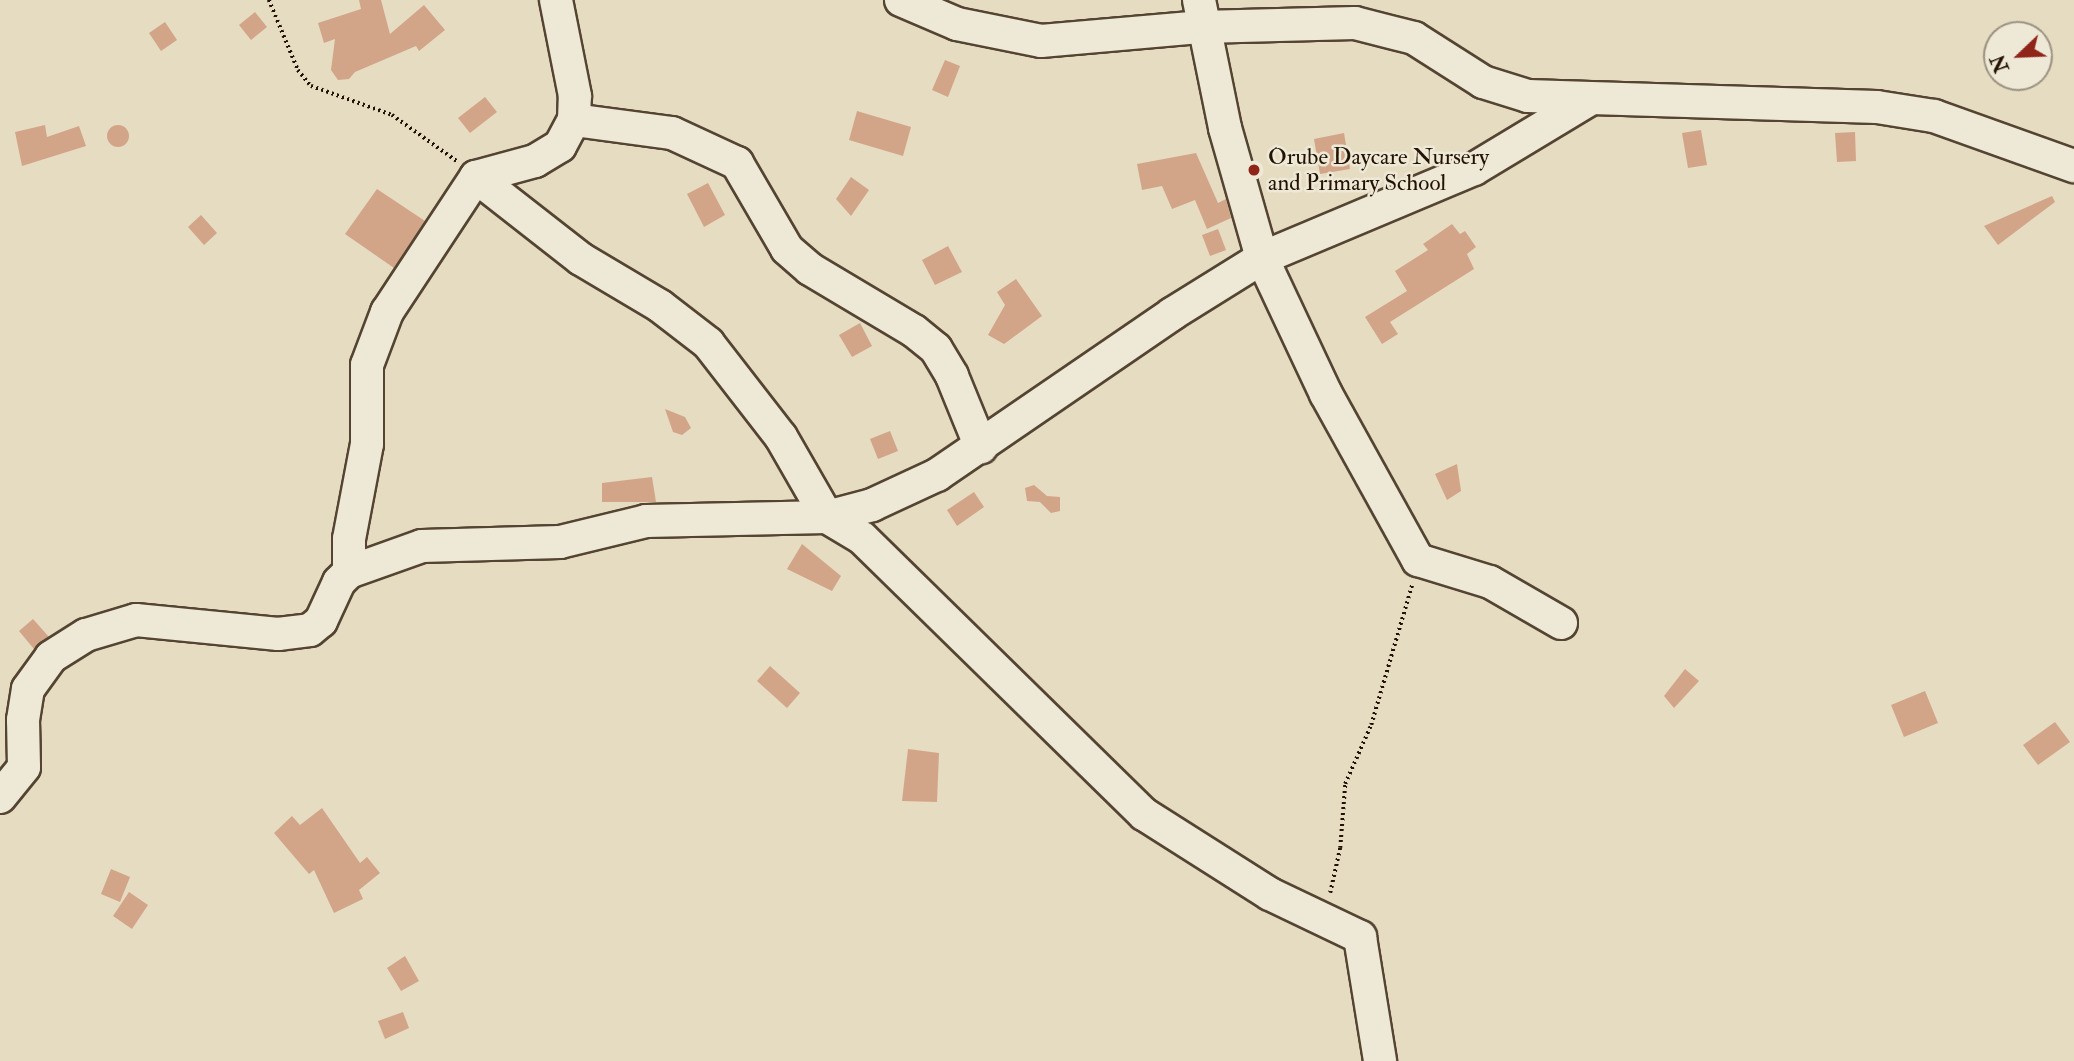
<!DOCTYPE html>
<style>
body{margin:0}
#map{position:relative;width:2074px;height:1061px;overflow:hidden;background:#e5dcc2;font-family:"IM FELL Double Pica",serif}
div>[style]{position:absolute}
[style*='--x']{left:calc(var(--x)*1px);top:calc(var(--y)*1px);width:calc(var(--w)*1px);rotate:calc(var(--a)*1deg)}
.building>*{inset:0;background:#d3a588}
.round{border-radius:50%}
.path>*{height:3.5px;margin-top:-1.75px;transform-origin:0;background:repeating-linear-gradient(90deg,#231201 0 2px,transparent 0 5.5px)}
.roads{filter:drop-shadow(2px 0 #544431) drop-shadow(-2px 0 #544431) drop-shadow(0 2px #544431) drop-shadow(0 -2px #544431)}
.minor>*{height:32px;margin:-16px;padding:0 16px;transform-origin:16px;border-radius:16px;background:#eee8d7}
.dots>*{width:19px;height:19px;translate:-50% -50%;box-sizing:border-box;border:4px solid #eee8d7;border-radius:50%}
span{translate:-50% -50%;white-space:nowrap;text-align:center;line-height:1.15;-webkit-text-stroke:5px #eee8d7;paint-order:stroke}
.poi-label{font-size:23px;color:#231201}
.left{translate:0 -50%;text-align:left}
.north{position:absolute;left:1983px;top:21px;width:70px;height:70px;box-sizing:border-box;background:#eee8d7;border:2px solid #9d9281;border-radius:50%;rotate:247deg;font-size:19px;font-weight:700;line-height:28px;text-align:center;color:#231201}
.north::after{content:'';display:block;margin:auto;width:24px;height:32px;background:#8f2418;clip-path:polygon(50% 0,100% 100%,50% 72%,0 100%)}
</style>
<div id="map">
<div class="building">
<i style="clip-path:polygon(359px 0,381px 0,390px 34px,424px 5px,445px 30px,419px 51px,416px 46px,355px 72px,349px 79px,338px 80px,331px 70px,335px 39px,324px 43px,318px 23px,361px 9px)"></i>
<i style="clip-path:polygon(255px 12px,267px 27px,251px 40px,239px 25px)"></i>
<i style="clip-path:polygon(165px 22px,177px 40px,161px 51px,149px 33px)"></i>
<i style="clip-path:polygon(945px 60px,960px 66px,948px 97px,932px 90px)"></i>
<i style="clip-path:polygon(485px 97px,497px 112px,470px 133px,458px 118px)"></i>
<i style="clip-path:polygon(857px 111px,911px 127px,903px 156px,849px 140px)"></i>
<i style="clip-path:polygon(45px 125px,47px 137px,79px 126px,86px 146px,22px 166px,15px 132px)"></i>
<i class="round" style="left:107px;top:125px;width:22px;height:22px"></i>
<i style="clip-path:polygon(1701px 130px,1707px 165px,1688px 168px,1682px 133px)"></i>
<i style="clip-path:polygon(1855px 132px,1856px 161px,1837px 162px,1835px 133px)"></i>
<i style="clip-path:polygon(1344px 133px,1350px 169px,1320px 174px,1314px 139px)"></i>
<i style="clip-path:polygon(1196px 153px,1218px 203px,1226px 199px,1231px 218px,1207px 229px,1195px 200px,1172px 209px,1162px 186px,1142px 190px,1137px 164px)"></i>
<i style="clip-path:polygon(851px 177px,869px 190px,851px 216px,836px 199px)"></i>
<i style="clip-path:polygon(708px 183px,725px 215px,704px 227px,687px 194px)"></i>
<i style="clip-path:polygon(377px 189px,425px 221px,394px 268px,345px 234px)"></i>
<i style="clip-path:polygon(2052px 196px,2055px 202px,1998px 245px,1984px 226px)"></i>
<i style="clip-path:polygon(201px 215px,217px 233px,204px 245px,188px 227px)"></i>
<i style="clip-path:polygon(1452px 224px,1460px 234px,1465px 231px,1476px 247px,1467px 254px,1474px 269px,1390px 322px,1398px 334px,1382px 344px,1365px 317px,1407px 291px,1395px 271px,1428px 250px,1423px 244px)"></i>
<i style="clip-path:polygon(1218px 229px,1226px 250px,1210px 256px,1202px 235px)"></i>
<i style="clip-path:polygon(948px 246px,962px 272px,935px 285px,922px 260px)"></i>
<i style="clip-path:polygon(1016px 279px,1042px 316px,1004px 344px,988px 335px,1005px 305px,997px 292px)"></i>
<i style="clip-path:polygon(860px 323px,872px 346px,852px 357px,839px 335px)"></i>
<i style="clip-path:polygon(665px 409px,685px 417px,691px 428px,682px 435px,673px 432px)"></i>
<i style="clip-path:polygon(890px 431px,898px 451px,878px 459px,870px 439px)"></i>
<i style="clip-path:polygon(1457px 464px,1461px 491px,1447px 500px,1435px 474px)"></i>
<i style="clip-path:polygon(652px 477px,656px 502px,602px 502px,602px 483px)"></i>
<i style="clip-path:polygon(1034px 485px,1047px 496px,1060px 497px,1060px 511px,1051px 513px,1040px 502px,1027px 501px,1025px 488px)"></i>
<i style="clip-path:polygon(974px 492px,984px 507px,957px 526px,947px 510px)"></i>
<i style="clip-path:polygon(802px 544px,841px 576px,832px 591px,787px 569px)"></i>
<i style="clip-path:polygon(33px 619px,49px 637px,34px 649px,19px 631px)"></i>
<i style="clip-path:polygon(770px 666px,800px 693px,787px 708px,757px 681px)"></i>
<i style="clip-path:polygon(1685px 669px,1699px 681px,1674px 708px,1664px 696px)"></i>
<i style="clip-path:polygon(1925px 691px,1938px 723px,1904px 737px,1891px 705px)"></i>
<i style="clip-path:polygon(2055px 722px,2070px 742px,2038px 765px,2023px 745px)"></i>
<i style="clip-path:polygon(908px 749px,939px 753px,937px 802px,902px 801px)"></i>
<i style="clip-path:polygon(322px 808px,360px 863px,367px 857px,380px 873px,359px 890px,363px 899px,334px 913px,314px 870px,309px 874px,274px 833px,292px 816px,300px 825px)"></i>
<i style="clip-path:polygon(111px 869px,130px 877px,120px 902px,101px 894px)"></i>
<i style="clip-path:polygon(129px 892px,148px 905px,132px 929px,113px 916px)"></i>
<i style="clip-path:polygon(405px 956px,419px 981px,401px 991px,387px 968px)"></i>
<i style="clip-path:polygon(403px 1012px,409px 1028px,385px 1039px,378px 1021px)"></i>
</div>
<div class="path">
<i style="--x:269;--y:0;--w:76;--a:67.5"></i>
<i style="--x:298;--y:70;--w:21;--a:51"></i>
<i style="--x:311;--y:86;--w:86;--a:19.7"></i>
<i style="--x:392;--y:115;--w:81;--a:35.5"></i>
<i style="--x:1330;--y:893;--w:46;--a:-77.5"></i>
<i style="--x:1340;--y:848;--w:64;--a:-85.5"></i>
<i style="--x:1345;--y:784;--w:64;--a:-66.2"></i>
<i style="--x:1371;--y:725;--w:146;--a:-73.7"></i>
</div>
<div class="roads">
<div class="minor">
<i style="--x:901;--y:0;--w:61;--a:23.2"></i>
<i style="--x:957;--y:24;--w:86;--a:11.4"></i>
<i style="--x:1041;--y:41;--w:162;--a:-5"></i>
<i style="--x:1202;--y:27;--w:153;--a:-1.5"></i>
<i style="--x:1355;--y:23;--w:61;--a:14.3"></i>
<i style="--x:1414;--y:38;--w:82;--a:32.5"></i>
<i style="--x:1483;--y:82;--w:47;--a:17.3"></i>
<i style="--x:1528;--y:96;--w:349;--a:1.8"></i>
<i style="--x:1877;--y:107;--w:58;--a:9"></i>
<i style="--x:1934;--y:116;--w:149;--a:19.7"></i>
<i style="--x:1199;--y:0;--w:131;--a:78.5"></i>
<i style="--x:1225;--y:128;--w:135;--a:74.1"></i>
<i style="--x:1262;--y:258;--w:150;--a:64.8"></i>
<i style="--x:1326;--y:394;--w:190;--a:61"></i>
<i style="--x:1418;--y:560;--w:75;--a:17"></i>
<i style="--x:1490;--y:582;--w:82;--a:30"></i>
<i style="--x:574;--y:120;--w:99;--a:7.6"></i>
<i style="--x:672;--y:133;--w:72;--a:24.8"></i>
<i style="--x:737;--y:163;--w:99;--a:59.8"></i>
<i style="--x:787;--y:249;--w:30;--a:41"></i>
<i style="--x:810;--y:269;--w:121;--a:30.8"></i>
<i style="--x:914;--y:331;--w:28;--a:39"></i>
<i style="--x:936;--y:349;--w:31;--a:59"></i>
<i style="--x:952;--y:376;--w:77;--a:67.8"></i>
<i style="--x:476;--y:177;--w:133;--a:38"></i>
<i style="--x:581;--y:259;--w:92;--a:30.7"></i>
<i style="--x:660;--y:306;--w:61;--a:37.6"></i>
<i style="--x:708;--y:343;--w:119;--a:52.2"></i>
<i style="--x:781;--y:437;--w:92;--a:60.1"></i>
<i style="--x:827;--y:517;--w:41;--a:31"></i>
<i style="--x:862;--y:538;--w:395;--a:44.4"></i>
<i style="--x:1144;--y:814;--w:149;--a:32.4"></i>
<i style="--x:1270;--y:894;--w:100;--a:25.5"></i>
<i style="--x:1360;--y:937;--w:126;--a:80.8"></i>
<i style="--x:349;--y:572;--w:33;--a:-90"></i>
<i style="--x:349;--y:539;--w:97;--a:-79.3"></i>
<i style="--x:367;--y:444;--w:79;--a:-90"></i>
<i style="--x:367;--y:365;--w:57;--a:-69.3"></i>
<i style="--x:387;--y:312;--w:162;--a:-56.6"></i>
<i style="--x:476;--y:177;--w:61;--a:-15.2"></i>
<i style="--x:535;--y:161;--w:29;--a:-31"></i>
<i style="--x:560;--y:146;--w:30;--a:-62"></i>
<i style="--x:574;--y:120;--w:24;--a:-88"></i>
<i style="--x:575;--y:96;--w:98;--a:-101.2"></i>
<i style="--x:0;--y:797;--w:38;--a:-51"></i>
<i style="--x:24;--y:767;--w:47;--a:-91.2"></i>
<i style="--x:23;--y:720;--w:31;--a:-81"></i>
<i style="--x:28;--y:689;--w:39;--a:-54"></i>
<i style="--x:51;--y:657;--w:41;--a:-32.2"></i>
<i style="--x:86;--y:635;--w:52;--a:-16.7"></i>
<i style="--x:136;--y:620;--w:143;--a:5.6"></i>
<i style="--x:278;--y:634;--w:32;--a:-7"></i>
<i style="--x:310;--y:630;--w:14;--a:-39"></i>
<i style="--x:321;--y:621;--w:43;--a:-65.2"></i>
<i style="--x:339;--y:582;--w:14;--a:-45"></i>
<i style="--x:349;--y:572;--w:77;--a:-19.6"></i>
<i style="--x:422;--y:546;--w:138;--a:-1.7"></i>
<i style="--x:560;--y:542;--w:89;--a:-13.7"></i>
<i style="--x:646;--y:521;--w:181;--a:-1.3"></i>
<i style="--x:827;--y:517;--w:47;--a:-14.9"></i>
<i style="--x:872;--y:505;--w:72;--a:-24.8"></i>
<i style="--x:937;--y:475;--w:285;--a:-34.4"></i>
<i style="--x:1172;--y:314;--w:106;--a:-31.9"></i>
<i style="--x:1262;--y:258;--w:230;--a:-22.8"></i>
<i style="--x:1474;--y:169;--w:135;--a:-31.1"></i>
</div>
</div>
<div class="dots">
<i style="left:1254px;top:170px;background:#8f2418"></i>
</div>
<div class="poi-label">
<span class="left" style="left:1268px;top:170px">Orube Daycare Nursery<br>and Primary School</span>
</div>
<div class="north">N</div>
</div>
